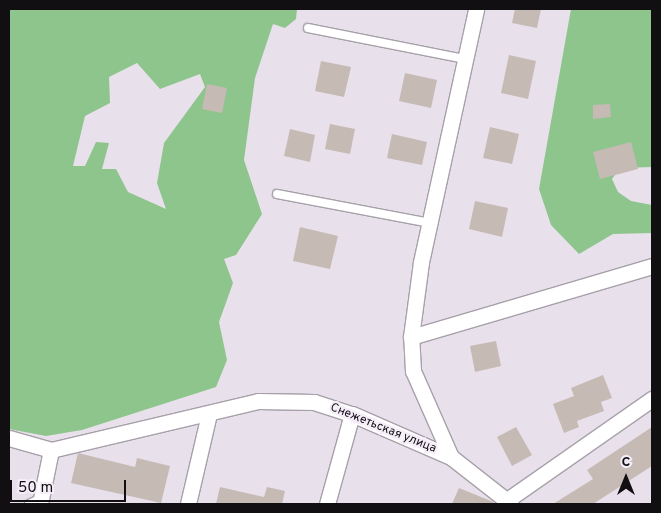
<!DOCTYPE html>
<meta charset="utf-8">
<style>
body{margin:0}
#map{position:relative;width:661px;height:513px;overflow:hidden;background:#e8e0eb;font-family:Overpass,sans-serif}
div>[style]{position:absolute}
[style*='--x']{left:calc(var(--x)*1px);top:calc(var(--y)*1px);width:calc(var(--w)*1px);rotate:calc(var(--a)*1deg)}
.green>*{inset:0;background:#8ec58d}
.building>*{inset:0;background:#c6bab5}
.roads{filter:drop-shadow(1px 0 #a7a0a9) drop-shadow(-1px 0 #a7a0a9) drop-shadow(0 1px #a7a0a9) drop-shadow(0 -1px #a7a0a9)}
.lane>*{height:8px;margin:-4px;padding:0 4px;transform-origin:4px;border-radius:4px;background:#fff}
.street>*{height:15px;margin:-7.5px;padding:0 7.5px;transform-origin:7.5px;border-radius:7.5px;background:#fff}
span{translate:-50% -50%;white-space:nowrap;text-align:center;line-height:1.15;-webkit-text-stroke:4.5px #f5eef8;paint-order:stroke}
.street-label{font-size:12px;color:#110f12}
.frame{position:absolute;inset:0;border:10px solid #110f12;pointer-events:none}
.north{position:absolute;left:601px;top:453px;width:50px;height:50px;-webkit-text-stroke:4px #f5eef8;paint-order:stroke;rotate:0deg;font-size:14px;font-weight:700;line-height:20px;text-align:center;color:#110f12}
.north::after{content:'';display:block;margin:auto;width:18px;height:22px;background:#110f12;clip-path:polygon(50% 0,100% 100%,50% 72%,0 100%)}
.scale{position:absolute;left:10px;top:480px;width:116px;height:22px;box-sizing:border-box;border:2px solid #110f12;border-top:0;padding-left:6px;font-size:15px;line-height:18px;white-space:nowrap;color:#110f12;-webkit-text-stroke:4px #f5eef8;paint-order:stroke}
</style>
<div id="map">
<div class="green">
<i style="clip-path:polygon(evenodd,9px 9px,297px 9px,296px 19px,285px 28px,273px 24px,255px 78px,244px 160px,262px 214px,236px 255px,224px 259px,233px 283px,219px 322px,227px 360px,216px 387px,82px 430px,46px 436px,9px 429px,9px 9px,137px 63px,160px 89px,200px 74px,205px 87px,164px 143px,157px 183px,166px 209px,128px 192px,116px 169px,102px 169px,109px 143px,96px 142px,85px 166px,73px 166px,85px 116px,110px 103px,109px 77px,137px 63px)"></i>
<i style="clip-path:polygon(571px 9px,652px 9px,652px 167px,620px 168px,612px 179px,618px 192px,631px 201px,652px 205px,652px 233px,613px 234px,579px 254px,551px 225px,539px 189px)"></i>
</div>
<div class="building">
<i style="clip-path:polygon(515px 9px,541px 9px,537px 28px,512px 23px)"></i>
<i style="clip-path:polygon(509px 55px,536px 61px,528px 99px,501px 93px)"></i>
<i style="clip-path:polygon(321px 61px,351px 67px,344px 97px,315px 91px)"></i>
<i style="clip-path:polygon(405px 73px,437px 80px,431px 108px,399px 101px)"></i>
<i style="clip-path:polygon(207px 84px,227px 88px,222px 113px,202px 109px)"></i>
<i style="clip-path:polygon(610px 104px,611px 117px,593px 119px,593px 105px)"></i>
<i style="clip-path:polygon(330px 124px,355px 129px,350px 154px,325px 149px)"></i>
<i style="clip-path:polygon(490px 127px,519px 134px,512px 164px,483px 158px)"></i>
<i style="clip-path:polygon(290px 129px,315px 135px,310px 162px,284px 156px)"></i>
<i style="clip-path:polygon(392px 134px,427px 142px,422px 165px,387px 158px)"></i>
<i style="clip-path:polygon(631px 142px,638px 169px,600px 179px,593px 152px)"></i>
<i style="clip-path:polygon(475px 201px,508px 208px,502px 237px,469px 229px)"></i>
<i style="clip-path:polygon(300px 227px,338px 236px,330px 269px,293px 261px)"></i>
<i style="clip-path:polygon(496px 341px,501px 366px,475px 372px,470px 346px)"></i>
<i style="clip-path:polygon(603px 375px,612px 398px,601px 402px,604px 411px,577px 421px,579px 427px,564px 433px,553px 404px,574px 396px,571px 388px)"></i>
<i style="clip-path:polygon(516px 427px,532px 455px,512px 466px,497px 437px)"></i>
<i style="clip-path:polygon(652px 427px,652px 466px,593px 504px,553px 504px,593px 479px,587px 470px)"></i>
<i style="clip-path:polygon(78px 453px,135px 467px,137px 458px,170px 466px,161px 503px,71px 483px)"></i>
<i style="clip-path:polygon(220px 487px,264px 497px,267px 487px,285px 491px,282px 504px,216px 504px)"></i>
<i style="clip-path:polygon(459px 488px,491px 501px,496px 504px,452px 504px)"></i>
</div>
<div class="roads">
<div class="lane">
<i style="--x:308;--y:28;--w:159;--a:11.2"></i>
<i style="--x:277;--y:194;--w:156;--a:10.7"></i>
<i style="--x:29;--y:504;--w:14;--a:-25"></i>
</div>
<div class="street">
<i style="--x:411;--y:337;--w:251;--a:-16.4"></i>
<i style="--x:9;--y:438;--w:44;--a:15.9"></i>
<i style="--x:51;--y:450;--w:213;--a:-13.3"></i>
<i style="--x:258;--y:401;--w:56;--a:1"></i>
<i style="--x:314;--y:402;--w:40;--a:18"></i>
<i style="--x:352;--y:414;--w:108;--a:23.5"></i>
<i style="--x:451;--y:457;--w:76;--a:38.1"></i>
<i style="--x:451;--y:457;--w:94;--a:-113.8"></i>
<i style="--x:413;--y:371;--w:34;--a:-93"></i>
<i style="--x:411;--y:337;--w:76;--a:-82.4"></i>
<i style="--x:421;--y:262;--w:259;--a:-77.7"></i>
<i style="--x:507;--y:500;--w:177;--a:-34.9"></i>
<i style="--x:40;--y:504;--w:55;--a:-78.5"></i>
<i style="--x:188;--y:504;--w:92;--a:-76.9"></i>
<i style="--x:327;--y:504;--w:93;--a:-74.5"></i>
</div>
</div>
<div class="street-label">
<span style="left:383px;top:429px;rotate:22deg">Снежетьская улица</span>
</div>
<div class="frame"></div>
<div class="north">С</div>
<div class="scale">50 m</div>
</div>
